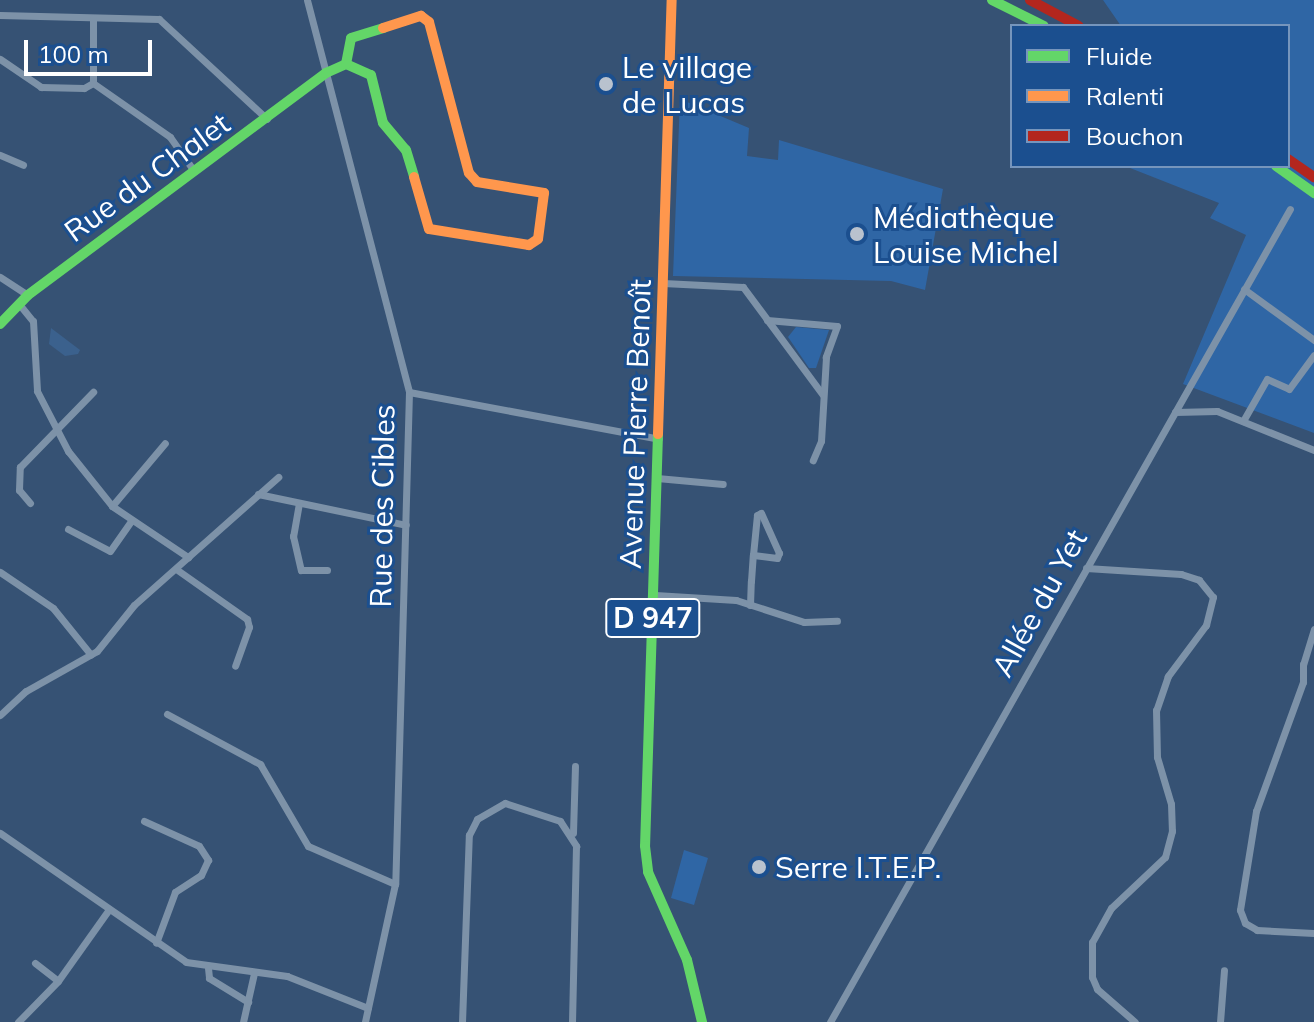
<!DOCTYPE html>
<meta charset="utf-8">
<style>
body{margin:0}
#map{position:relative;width:1314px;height:1022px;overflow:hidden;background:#365274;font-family:Mulish,sans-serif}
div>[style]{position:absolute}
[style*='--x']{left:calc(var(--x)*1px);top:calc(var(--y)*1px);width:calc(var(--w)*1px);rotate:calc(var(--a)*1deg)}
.green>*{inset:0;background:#2f66a5}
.water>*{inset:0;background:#3b618d}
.street>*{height:7px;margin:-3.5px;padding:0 3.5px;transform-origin:3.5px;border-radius:3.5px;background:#7d92a8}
.fast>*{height:10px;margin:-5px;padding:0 5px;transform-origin:5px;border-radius:5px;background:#63d668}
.slow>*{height:10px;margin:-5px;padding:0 5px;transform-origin:5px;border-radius:5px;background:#ff974d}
.jam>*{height:10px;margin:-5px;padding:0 5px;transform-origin:5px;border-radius:5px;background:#b3261e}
.dots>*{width:22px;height:22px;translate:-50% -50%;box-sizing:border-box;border:4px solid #1b4f8f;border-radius:50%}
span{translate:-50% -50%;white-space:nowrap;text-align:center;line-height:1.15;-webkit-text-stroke:6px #1b4f8f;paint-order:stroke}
.shield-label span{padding:2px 6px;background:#1b4f8f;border:2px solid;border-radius:6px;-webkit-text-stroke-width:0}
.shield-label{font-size:28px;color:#fff;font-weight:700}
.poi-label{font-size:30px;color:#fff}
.left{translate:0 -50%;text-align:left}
.street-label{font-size:30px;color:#fff}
.legend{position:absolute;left:1010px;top:24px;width:280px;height:144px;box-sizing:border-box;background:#1b4f8f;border:2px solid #7695bc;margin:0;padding:10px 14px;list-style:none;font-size:24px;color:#fff}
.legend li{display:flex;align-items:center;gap:16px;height:40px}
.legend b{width:40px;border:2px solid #7695bc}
.scale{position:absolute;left:24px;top:40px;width:128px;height:36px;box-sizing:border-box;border:4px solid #fff;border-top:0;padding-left:10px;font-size:24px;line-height:28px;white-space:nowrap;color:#fff;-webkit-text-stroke:6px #1b4f8f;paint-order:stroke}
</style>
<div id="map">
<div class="green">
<i style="clip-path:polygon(1103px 0,1314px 0,1314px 433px,1183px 384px,1246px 235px,1210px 218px,1219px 203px,1125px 166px,1288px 166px,1288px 26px,1121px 26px)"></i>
<i style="clip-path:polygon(680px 99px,749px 128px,747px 156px,778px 160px,779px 140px,943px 189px,925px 290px,891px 281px,673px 276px)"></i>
<i style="clip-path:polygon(796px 327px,829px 330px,816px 368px,809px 368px,788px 337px)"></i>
<i style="clip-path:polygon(684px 850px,708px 858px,694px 905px,671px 898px)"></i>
</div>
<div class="water">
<i style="clip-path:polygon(51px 328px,80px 350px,78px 354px,65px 356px,49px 344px)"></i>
</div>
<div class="street">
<i style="--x:307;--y:0;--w:405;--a:75.4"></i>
<i style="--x:409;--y:392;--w:492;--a:91.6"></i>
<i style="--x:395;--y:884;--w:141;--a:102.3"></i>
<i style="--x:0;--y:15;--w:159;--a:1.4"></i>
<i style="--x:159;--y:19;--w:147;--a:42.8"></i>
<i style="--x:93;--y:18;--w:65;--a:90"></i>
<i style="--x:93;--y:83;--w:94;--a:35"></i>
<i style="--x:170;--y:137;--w:42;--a:54.8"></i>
<i style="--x:0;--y:59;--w:50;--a:34.3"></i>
<i style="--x:41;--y:87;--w:43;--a:1.3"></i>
<i style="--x:84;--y:88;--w:10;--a:-29"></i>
<i style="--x:0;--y:155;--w:25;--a:23"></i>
<i style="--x:0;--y:277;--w:33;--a:33"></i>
<i style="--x:663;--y:283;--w:80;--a:2.9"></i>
<i style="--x:743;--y:287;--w:134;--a:53.5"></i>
<i style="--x:1244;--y:289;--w:87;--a:36.1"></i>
<i style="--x:19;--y:304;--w:22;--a:51"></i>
<i style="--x:33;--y:321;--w:70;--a:86.7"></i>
<i style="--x:37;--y:391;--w:68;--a:62.7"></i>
<i style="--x:68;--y:451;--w:70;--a:51.3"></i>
<i style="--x:112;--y:506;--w:92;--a:33.9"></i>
<i style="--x:767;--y:320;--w:70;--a:4.9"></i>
<i style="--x:837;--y:326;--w:33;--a:110"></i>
<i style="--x:826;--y:357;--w:84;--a:93.4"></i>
<i style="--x:821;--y:441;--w:21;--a:113"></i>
<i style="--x:409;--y:392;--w:254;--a:10.6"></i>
<i style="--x:1175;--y:412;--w:42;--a:-1.4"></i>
<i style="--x:1217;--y:411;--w:105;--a:21.9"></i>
<i style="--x:1243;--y:421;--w:48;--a:-60.3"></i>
<i style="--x:1267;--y:379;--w:24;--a:24"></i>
<i style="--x:1289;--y:389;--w:42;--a:-53.7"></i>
<i style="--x:657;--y:478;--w:66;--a:5.2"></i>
<i style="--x:258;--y:494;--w:151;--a:11.8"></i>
<i style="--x:30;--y:503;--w:17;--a:-130"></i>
<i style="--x:19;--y:490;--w:23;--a:-88"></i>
<i style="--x:20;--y:467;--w:105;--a:-45.8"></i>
<i style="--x:299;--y:503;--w:34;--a:100"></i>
<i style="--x:293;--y:536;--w:35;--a:77"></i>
<i style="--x:301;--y:570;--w:26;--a:0"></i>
<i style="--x:112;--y:506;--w:82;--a:-49.9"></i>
<i style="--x:68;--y:529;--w:47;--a:27.6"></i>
<i style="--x:110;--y:551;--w:37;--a:-55"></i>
<i style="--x:1086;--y:568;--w:95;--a:3.6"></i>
<i style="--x:1181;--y:574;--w:19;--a:18"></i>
<i style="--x:1199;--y:580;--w:22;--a:51"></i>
<i style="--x:1213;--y:597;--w:29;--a:104"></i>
<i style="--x:1206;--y:625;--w:64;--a:126.7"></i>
<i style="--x:1168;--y:676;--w:36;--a:109"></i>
<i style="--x:1156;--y:710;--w:47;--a:88.8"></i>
<i style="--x:1157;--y:757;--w:49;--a:73.4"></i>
<i style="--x:1171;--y:804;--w:27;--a:88"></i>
<i style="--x:1172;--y:831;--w:27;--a:105"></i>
<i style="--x:1165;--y:857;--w:74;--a:136.6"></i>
<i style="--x:1111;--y:908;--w:39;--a:119"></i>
<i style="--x:1092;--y:942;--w:35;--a:90"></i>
<i style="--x:1092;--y:977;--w:13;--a:67"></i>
<i style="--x:1097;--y:989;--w:50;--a:41"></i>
<i style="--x:176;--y:569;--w:87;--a:35.2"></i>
<i style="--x:247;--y:619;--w:8;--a:76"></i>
<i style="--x:249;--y:627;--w:41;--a:109.7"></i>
<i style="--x:0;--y:572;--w:64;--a:34.2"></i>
<i style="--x:53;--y:608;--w:60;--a:51"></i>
<i style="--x:655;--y:595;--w:81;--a:3.5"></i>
<i style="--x:736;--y:600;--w:71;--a:17.9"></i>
<i style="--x:804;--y:622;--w:33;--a:-2"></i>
<i style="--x:750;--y:605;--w:24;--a:-88"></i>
<i style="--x:751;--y:581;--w:26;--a:-86"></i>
<i style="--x:753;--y:555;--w:40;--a:-84.3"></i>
<i style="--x:757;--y:515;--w:4;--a:-27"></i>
<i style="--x:761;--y:513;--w:44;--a:65.8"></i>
<i style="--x:779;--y:553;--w:5;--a:112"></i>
<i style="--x:777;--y:558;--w:24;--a:-173"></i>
<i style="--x:1314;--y:629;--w:37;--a:107"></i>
<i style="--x:1303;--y:664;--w:18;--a:90"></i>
<i style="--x:1303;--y:682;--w:137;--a:110"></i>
<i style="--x:1256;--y:811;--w:100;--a:99.2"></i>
<i style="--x:1240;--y:910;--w:14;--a:69"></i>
<i style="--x:1245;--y:923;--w:14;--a:30"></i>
<i style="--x:1257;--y:930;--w:57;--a:3"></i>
<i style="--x:167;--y:714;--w:106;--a:28.3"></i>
<i style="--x:260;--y:764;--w:95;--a:59.7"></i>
<i style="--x:308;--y:846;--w:95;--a:23.6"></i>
<i style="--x:0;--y:715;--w:35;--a:-43"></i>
<i style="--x:26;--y:691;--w:81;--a:-29.4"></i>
<i style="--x:97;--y:651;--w:59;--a:-51.2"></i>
<i style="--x:134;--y:605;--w:193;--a:-41.6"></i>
<i style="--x:144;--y:821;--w:60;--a:24.4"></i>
<i style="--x:199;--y:846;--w:17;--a:57"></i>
<i style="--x:208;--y:860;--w:17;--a:115"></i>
<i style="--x:201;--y:875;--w:31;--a:147"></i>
<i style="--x:175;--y:892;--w:54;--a:110.4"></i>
<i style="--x:0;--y:833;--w:226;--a:34.7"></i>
<i style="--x:186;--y:962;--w:102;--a:7.9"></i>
<i style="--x:287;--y:976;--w:87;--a:21.6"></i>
<i style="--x:573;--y:833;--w:67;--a:-88.3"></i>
<i style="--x:35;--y:963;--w:29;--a:38"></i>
<i style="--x:58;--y:981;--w:85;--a:-54.6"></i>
<i style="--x:208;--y:968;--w:10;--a:84"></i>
<i style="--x:209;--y:978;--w:46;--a:31.6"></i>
<i style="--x:18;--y:1022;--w:57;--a:-45.7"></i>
<i style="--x:243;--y:1022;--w:50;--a:-77.3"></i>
<i style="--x:462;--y:1022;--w:187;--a:-87.9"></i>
<i style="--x:469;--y:835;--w:18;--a:-63"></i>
<i style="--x:477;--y:819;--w:32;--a:-30"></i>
<i style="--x:505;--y:803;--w:58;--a:18.1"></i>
<i style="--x:560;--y:821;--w:30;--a:57"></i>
<i style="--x:576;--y:846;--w:176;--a:91.3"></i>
<i style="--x:830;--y:1022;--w:934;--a:-60.5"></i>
<i style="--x:1220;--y:1022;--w:52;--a:-85.6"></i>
</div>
<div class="fast">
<i style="--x:992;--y:0;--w:58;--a:26.6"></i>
<i style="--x:346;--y:64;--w:27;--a:24"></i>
<i style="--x:371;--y:75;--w:49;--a:76"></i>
<i style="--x:383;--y:123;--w:35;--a:50"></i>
<i style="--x:406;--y:150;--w:28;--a:73"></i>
<i style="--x:1276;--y:166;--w:47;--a:35.4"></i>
<i style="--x:0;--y:324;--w:40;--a:-46"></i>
<i style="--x:28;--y:295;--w:372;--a:-36.7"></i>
<i style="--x:326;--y:73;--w:22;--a:-24"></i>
<i style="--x:346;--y:64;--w:26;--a:-79"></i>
<i style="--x:351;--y:38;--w:34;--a:-17"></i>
<i style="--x:658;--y:434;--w:412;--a:91.8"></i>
<i style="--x:645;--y:846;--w:26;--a:83"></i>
<i style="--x:648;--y:872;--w:96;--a:66.1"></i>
<i style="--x:687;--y:960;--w:64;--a:76.4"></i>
</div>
<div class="slow">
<i style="--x:383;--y:28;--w:40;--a:-18"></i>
<i style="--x:421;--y:16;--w:10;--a:37"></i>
<i style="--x:429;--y:22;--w:156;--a:75.2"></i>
<i style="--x:469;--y:173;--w:12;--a:48"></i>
<i style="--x:477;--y:182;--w:68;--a:9.3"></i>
<i style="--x:544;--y:193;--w:46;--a:97.4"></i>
<i style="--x:538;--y:239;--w:11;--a:146"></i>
<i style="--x:529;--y:245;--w:101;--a:-170.9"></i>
<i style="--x:429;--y:229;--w:54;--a:-106.1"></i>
<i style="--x:658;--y:434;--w:434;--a:-88.2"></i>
</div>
<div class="jam">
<i style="--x:1030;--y:0;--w:55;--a:28"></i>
<i style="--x:1288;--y:159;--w:32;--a:35"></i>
</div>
<div class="dots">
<i style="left:606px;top:84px;background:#b9c2ce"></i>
<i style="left:857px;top:234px;background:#b9c2ce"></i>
<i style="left:759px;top:867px;background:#b9c2ce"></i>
</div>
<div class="shield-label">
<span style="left:653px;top:618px">D 947</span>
</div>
<div class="poi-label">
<span class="left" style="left:622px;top:84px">Le village<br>de Lucas</span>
<span class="left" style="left:873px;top:234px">Médiathèque<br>Louise Michel</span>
<span class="left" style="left:775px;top:867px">Serre I.T.E.P.</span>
</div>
<div class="street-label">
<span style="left:147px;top:177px;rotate:-36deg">Rue du Chalet</span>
<span style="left:635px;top:424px;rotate:-88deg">Avenue Pierre Benoît</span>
<span style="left:382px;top:506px;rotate:-89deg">Rue des Cibles</span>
<span style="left:1039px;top:603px;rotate:-61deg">Allée du Yet</span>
</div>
<ul class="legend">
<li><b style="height:10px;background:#63d668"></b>Fluide</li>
<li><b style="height:10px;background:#ff974d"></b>Ralenti</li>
<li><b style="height:10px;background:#b3261e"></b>Bouchon</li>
</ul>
<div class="scale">100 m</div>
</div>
